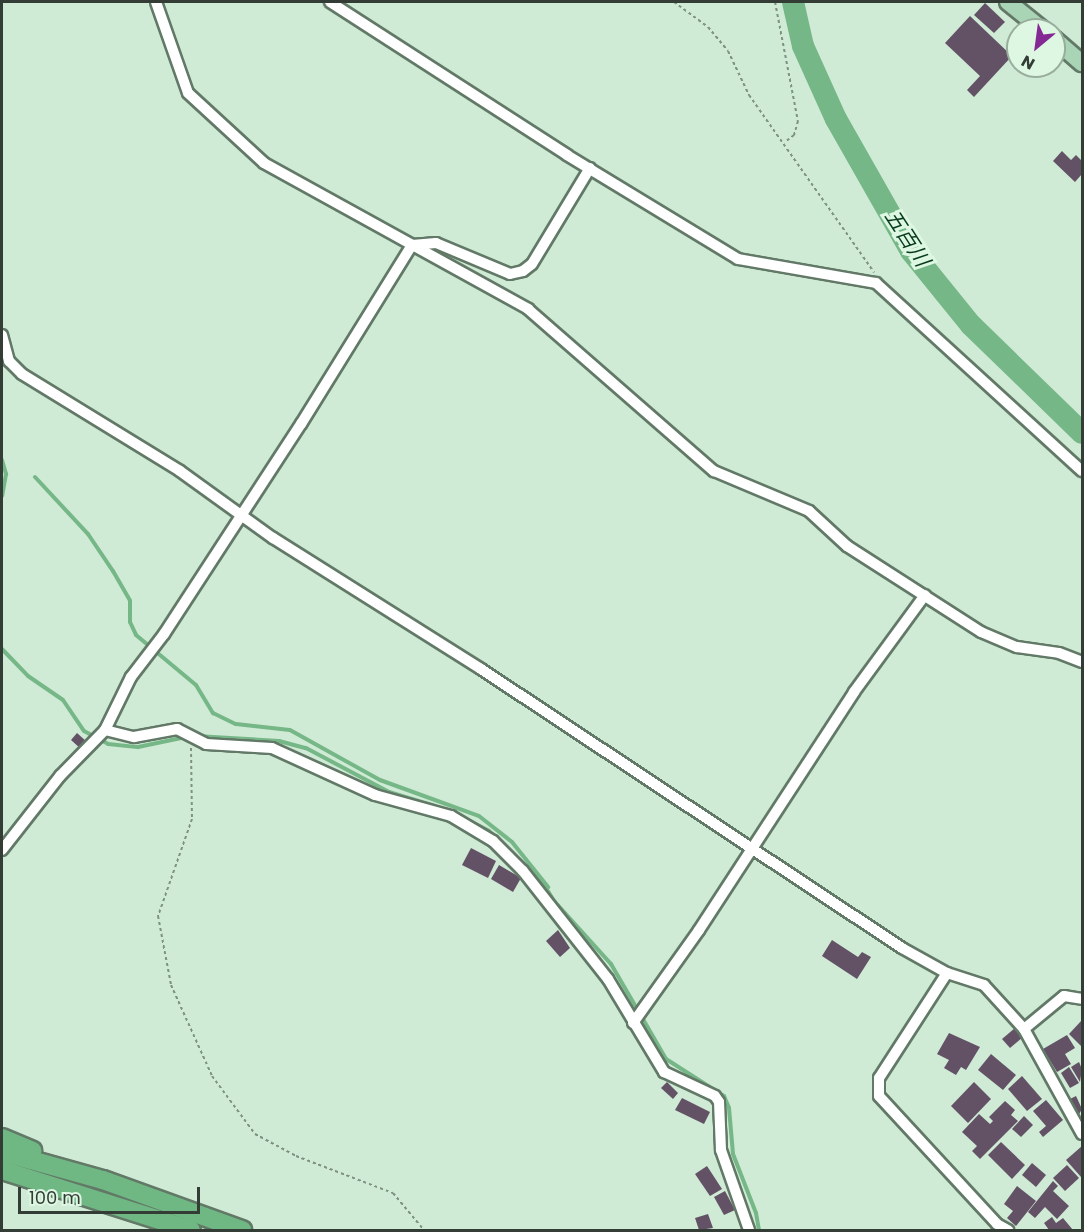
<!DOCTYPE html>
<meta charset="utf-8">
<style>
body{margin:0}
#map{position:relative;width:1084px;height:1232px;overflow:hidden;background:#cfead5;font-family:Poppins,"Noto Sans JP",sans-serif}
div>[style]{position:absolute}
[style*='--x']{left:calc(var(--x)*1px);top:calc(var(--y)*1px);width:calc(var(--w)*1px);rotate:calc(var(--a)*1deg)}
.stream>*{height:4px;margin:-2px;padding:0 2px;transform-origin:2px;border-radius:2px;background:#76b787}
.river>*{height:22px;margin:-11px;padding:0 11px;transform-origin:11px;border-radius:11px;background:#76b787}
.building>*{inset:0;background:#635266}
.path>*{height:2px;margin-top:-1px;transform-origin:0;background:repeating-linear-gradient(90deg,#7f9183 0 3px,transparent 0 6px)}
.roads{filter:drop-shadow(2px 0 #627967) drop-shadow(-2px 0 #627967) drop-shadow(0 2px #627967) drop-shadow(0 -2px #627967)}
.street>*{height:10px;margin:-5px;padding:0 5px;transform-origin:5px;border-radius:5px;background:#fff}
.primary>*{height:16px;margin:-8px;padding:0 8px;transform-origin:8px;border-radius:8px;background:#a9d4b5}
.highway>*{height:18px;margin:-9px;padding:0 9px;transform-origin:9px;border-radius:9px;background:#6fb883}
span{translate:-50% -50%;white-space:nowrap;text-align:center;line-height:1.15;-webkit-text-stroke:6px #ddf7e2;paint-order:stroke}
.water-label{font-size:21px;color:#073b1c;font-style:italic}
.frame{position:absolute;inset:0;border:3px solid #333d35;pointer-events:none}
.north{position:absolute;left:1006px;top:18px;width:60px;height:60px;box-sizing:border-box;background:#ddf7e2;border:2px solid #99ad9d;border-radius:50%;rotate:209deg;font-size:16px;font-weight:700;line-height:24px;text-align:center;color:#333d35}
.north::after{content:'';display:block;margin:auto;width:21px;height:27px;background:#842894;clip-path:polygon(50% 0,100% 100%,50% 72%,0 100%)}
.scale{position:absolute;left:18px;top:1187px;width:182px;height:27px;box-sizing:border-box;border:3px solid #333d35;border-top:0;padding-left:8px;font-size:18px;line-height:21px;white-space:nowrap;color:#333d35;-webkit-text-stroke:4px #ddf7e2;paint-order:stroke}
</style>
<div id="map">
<div class="stream">
<i style="--x:2;--y:460;--w:15;--a:74"></i>
<i style="--x:6;--y:474;--w:22;--a:100"></i>
<i style="--x:35;--y:477;--w:78;--a:47.1"></i>
<i style="--x:88;--y:534;--w:45;--a:56"></i>
<i style="--x:113;--y:571;--w:34;--a:60"></i>
<i style="--x:130;--y:601;--w:21;--a:90"></i>
<i style="--x:130;--y:622;--w:14;--a:65"></i>
<i style="--x:136;--y:635;--w:78;--a:39.8"></i>
<i style="--x:196;--y:685;--w:33;--a:59"></i>
<i style="--x:213;--y:713;--w:25;--a:26"></i>
<i style="--x:236;--y:724;--w:54;--a:6.3"></i>
<i style="--x:290;--y:730;--w:103;--a:29.1"></i>
<i style="--x:380;--y:780;--w:105;--a:20"></i>
<i style="--x:479;--y:816;--w:42;--a:38.2"></i>
<i style="--x:512;--y:842;--w:58;--a:51.3"></i>
<i style="--x:2;--y:649;--w:37;--a:46"></i>
<i style="--x:28;--y:676;--w:42;--a:34.4"></i>
<i style="--x:63;--y:700;--w:37;--a:56"></i>
<i style="--x:84;--y:731;--w:27;--a:28"></i>
<i style="--x:108;--y:744;--w:30;--a:6"></i>
<i style="--x:138;--y:747;--w:49;--a:-11.8"></i>
<i style="--x:196;--y:736;--w:83;--a:3.4"></i>
<i style="--x:279;--y:741;--w:28;--a:15"></i>
<i style="--x:306;--y:748;--w:94;--a:27.9"></i>
<i style="--x:389;--y:792;--w:48;--a:16.9"></i>
<i style="--x:456;--y:814;--w:37;--a:27"></i>
<i style="--x:489;--y:831;--w:71;--a:43.3"></i>
<i style="--x:541;--y:880;--w:26;--a:58"></i>
<i style="--x:555;--y:902;--w:84;--a:47.9"></i>
<i style="--x:611;--y:964;--w:110;--a:59.9"></i>
<i style="--x:666;--y:1059;--w:69;--a:32.5"></i>
<i style="--x:724;--y:1096;--w:13;--a:67"></i>
<i style="--x:729;--y:1108;--w:46;--a:85"></i>
<i style="--x:733;--y:1154;--w:63;--a:68.7"></i>
<i style="--x:756;--y:1213;--w:17;--a:80"></i>
</div>
<div class="river">
<i style="--x:793;--y:2;--w:45;--a:77.2"></i>
<i style="--x:803;--y:46;--w:80;--a:65.7"></i>
<i style="--x:836;--y:119;--w:152;--a:60.4"></i>
<i style="--x:911;--y:251;--w:95;--a:51"></i>
<i style="--x:971;--y:325;--w:155;--a:44.2"></i>
</div>
<div class="building">
<i style="clip-path:polygon(985px 3px,1005px 22px,994px 33px,974px 15px)"></i>
<i style="clip-path:polygon(970px 16px,1012px 56px,974px 97px,967px 90px,980px 76px,945px 43px)"></i>
<i style="clip-path:polygon(1062px 151px,1071px 160px,1076px 155px,1082px 161px,1082px 174px,1075px 182px,1053px 161px)"></i>
<i style="clip-path:polygon(77px 733px,87px 742px,81px 749px,71px 740px)"></i>
<i style="clip-path:polygon(471px 848px,496px 861px,488px 878px,462px 865px)"></i>
<i style="clip-path:polygon(499px 865px,521px 878px,513px 892px,491px 879px)"></i>
<i style="clip-path:polygon(558px 930px,570px 948px,560px 957px,546px 941px)"></i>
<i style="clip-path:polygon(832px 940px,858px 957px,862px 952px,871px 957px,857px 979px,822px 956px)"></i>
<i style="clip-path:polygon(1082px 1020px,1082px 1047px,1069px 1034px)"></i>
<i style="clip-path:polygon(1015px 1028px,1023px 1037px,1010px 1048px,1002px 1039px)"></i>
<i style="clip-path:polygon(949px 1033px,980px 1047px,966px 1070px,961px 1067px,956px 1075px,944px 1068px,949px 1060px,937px 1054px)"></i>
<i style="clip-path:polygon(1067px 1035px,1075px 1048px,1065px 1054px,1071px 1064px,1057px 1072px,1043px 1049px)"></i>
<i style="clip-path:polygon(991px 1054px,1016px 1075px,1003px 1090px,978px 1070px)"></i>
<i style="clip-path:polygon(1079px 1062px,1082px 1069px,1080px 1082px,1071px 1067px)"></i>
<i style="clip-path:polygon(1069px 1067px,1079px 1083px,1070px 1088px,1061px 1073px)"></i>
<i style="clip-path:polygon(1022px 1076px,1042px 1099px,1027px 1111px,1008px 1089px)"></i>
<i style="clip-path:polygon(667px 1082px,678px 1093px,673px 1099px,661px 1088px)"></i>
<i style="clip-path:polygon(974px 1082px,991px 1099px,968px 1123px,951px 1106px)"></i>
<i style="clip-path:polygon(1076px 1096px,1082px 1109px,1078px 1116px,1070px 1099px)"></i>
<i style="clip-path:polygon(682px 1098px,710px 1112px,704px 1124px,675px 1110px)"></i>
<i style="clip-path:polygon(1046px 1100px,1063px 1120px,1043px 1137px,1039px 1132px,1046px 1126px,1033px 1111px)"></i>
<i style="clip-path:polygon(1005px 1101px,1015px 1110px,1011px 1115px,1018px 1121px,980px 1159px,972px 1151px,977px 1146px,962px 1132px,979px 1114px,990px 1124px,993px 1121px,989px 1117px)"></i>
<i style="clip-path:polygon(1024px 1116px,1033px 1125px,1021px 1137px,1012px 1129px)"></i>
<i style="clip-path:polygon(1001px 1142px,1025px 1165px,1012px 1179px,988px 1155px)"></i>
<i style="clip-path:polygon(1082px 1146px,1082px 1176px,1081px 1177px,1066px 1160px)"></i>
<i style="clip-path:polygon(1032px 1163px,1046px 1175px,1036px 1187px,1022px 1175px)"></i>
<i style="clip-path:polygon(1067px 1165px,1079px 1178px,1065px 1191px,1053px 1178px)"></i>
<i style="clip-path:polygon(707px 1166px,722px 1189px,710px 1196px,695px 1174px)"></i>
<i style="clip-path:polygon(1053px 1181px,1058px 1186px,1053px 1191px,1069px 1206px,1057px 1219px,1045px 1207px,1035px 1218px,1028px 1212px)"></i>
<i style="clip-path:polygon(1017px 1186px,1036px 1201px,1016px 1226px,1007px 1218px,1013px 1211px,1004px 1204px)"></i>
<i style="clip-path:polygon(725px 1191px,735px 1210px,724px 1215px,714px 1197px)"></i>
<i style="clip-path:polygon(708px 1214px,713px 1228px,699px 1230px,695px 1218px)"></i>
<i style="clip-path:polygon(1052px 1217px,1056px 1223px,1063px 1218px,1073px 1230px,1049px 1230px,1044px 1223px)"></i>
</div>
<div class="path">
<i style="--x:674;--y:2;--w:42;--a:36.3"></i>
<i style="--x:708;--y:27;--w:31;--a:50"></i>
<i style="--x:728;--y:51;--w:49;--a:64.5"></i>
<i style="--x:749;--y:95;--w:217;--a:54.8"></i>
<i style="--x:775;--y:2;--w:121;--a:79.1"></i>
<i style="--x:798;--y:121;--w:15;--a:106"></i>
<i style="--x:794;--y:135;--w:11;--a:142"></i>
<i style="--x:191;--y:748;--w:71;--a:89.2"></i>
<i style="--x:192;--y:819;--w:103;--a:109.3"></i>
<i style="--x:158;--y:916;--w:70;--a:79.3"></i>
<i style="--x:171;--y:985;--w:100;--a:65.7"></i>
<i style="--x:212;--y:1076;--w:72;--a:53.4"></i>
<i style="--x:255;--y:1134;--w:47;--a:28.2"></i>
<i style="--x:296;--y:1156;--w:104;--a:20.9"></i>
<i style="--x:393;--y:1193;--w:48;--a:50"></i>
</div>
<div class="roads">
<div class="street">
<i style="--x:156;--y:2;--w:96;--a:70.6"></i>
<i style="--x:188;--y:93;--w:103;--a:42.6"></i>
<i style="--x:264;--y:163;--w:302;--a:28.9"></i>
<i style="--x:528;--y:309;--w:247;--a:41.1"></i>
<i style="--x:714;--y:471;--w:103;--a:22.8"></i>
<i style="--x:809;--y:511;--w:52;--a:42.6"></i>
<i style="--x:847;--y:546;--w:159;--a:32.7"></i>
<i style="--x:981;--y:632;--w:39;--a:23"></i>
<i style="--x:1017;--y:647;--w:42;--a:8.1"></i>
<i style="--x:1059;--y:653;--w:25;--a:21"></i>
<i style="--x:330;--y:2;--w:282;--a:32.8"></i>
<i style="--x:567;--y:155;--w:200;--a:31.3"></i>
<i style="--x:738;--y:259;--w:140;--a:9.9"></i>
<i style="--x:876;--y:283;--w:279;--a:42.4"></i>
<i style="--x:2;--y:335;--w:27;--a:75"></i>
<i style="--x:9;--y:361;--w:18;--a:45"></i>
<i style="--x:22;--y:374;--w:185;--a:31.5"></i>
<i style="--x:180;--y:471;--w:115;--a:35.8"></i>
<i style="--x:273;--y:538;--w:246;--a:32.2"></i>
<i style="--x:481;--y:669;--w:505;--a:33.53"></i>
<i style="--x:902;--y:948;--w:51;--a:29.1"></i>
<i style="--x:947;--y:973;--w:39;--a:18"></i>
<i style="--x:984;--y:985;--w:59;--a:47.7"></i>
<i style="--x:1024;--y:1029;--w:120;--a:61.1"></i>
<i style="--x:105;--y:730;--w:30;--a:14"></i>
<i style="--x:134;--y:737;--w:44;--a:-10.5"></i>
<i style="--x:177;--y:729;--w:33;--a:27"></i>
<i style="--x:206;--y:744;--w:66;--a:3.5"></i>
<i style="--x:272;--y:748;--w:113;--a:24.5"></i>
<i style="--x:375;--y:795;--w:79;--a:15.4"></i>
<i style="--x:451;--y:816;--w:49;--a:30.8"></i>
<i style="--x:493;--y:841;--w:42;--a:45"></i>
<i style="--x:523;--y:871;--w:137;--a:51.8"></i>
<i style="--x:608;--y:979;--w:109;--a:58.9"></i>
<i style="--x:664;--y:1072;--w:56;--a:25.2"></i>
<i style="--x:715;--y:1096;--w:7;--a:56"></i>
<i style="--x:719;--y:1102;--w:48;--a:87.6"></i>
<i style="--x:721;--y:1150;--w:85;--a:70.7"></i>
<i style="--x:2;--y:850;--w:94;--a:-51.9"></i>
<i style="--x:60;--y:776;--w:64;--a:-45.6"></i>
<i style="--x:105;--y:730;--w:59;--a:-63.9"></i>
<i style="--x:131;--y:677;--w:54;--a:-52.5"></i>
<i style="--x:164;--y:634;--w:251;--a:-56.9"></i>
<i style="--x:301;--y:424;--w:211;--a:-58.2"></i>
<i style="--x:412;--y:245;--w:24;--a:-5"></i>
<i style="--x:436;--y:243;--w:80;--a:22.7"></i>
<i style="--x:510;--y:274;--w:13;--a:-13"></i>
<i style="--x:523;--y:271;--w:11;--a:-38"></i>
<i style="--x:532;--y:264;--w:112;--a:-58.9"></i>
<i style="--x:947;--y:973;--w:125;--a:122.9"></i>
<i style="--x:879;--y:1078;--w:18;--a:90"></i>
<i style="--x:879;--y:1096;--w:174;--a:47.3"></i>
<i style="--x:997;--y:1224;--w:13;--a:29"></i>
<i style="--x:633;--y:1023;--w:114;--a:-54.6"></i>
<i style="--x:699;--y:930;--w:284;--a:-56.9"></i>
<i style="--x:854;--y:692;--w:120;--a:-53.8"></i>
<i style="--x:1024;--y:1029;--w:52;--a:-39.5"></i>
<i style="--x:1064;--y:996;--w:18;--a:9"></i>
</div>
<div class="primary">
<i style="--x:1008;--y:2;--w:45;--a:38.7"></i>
<i style="--x:1054;--y:39;--w:37;--a:41"></i>
</div>
<div class="highway">
<i style="--x:2;--y:1138;--w:33;--a:23"></i>
<i style="--x:2;--y:1152;--w:105;--a:15.5"></i>
<i style="--x:103;--y:1180;--w:148;--a:19.8"></i>
<i style="--x:2;--y:1170;--w:198;--a:17.6"></i>
</div>
</div>
<div class="water-label">
<span style="left:907px;top:238px;rotate:57deg">五百川</span>
</div>
<div class="frame"></div>
<div class="north">N</div>
<div class="scale">100 m</div>
</div>
